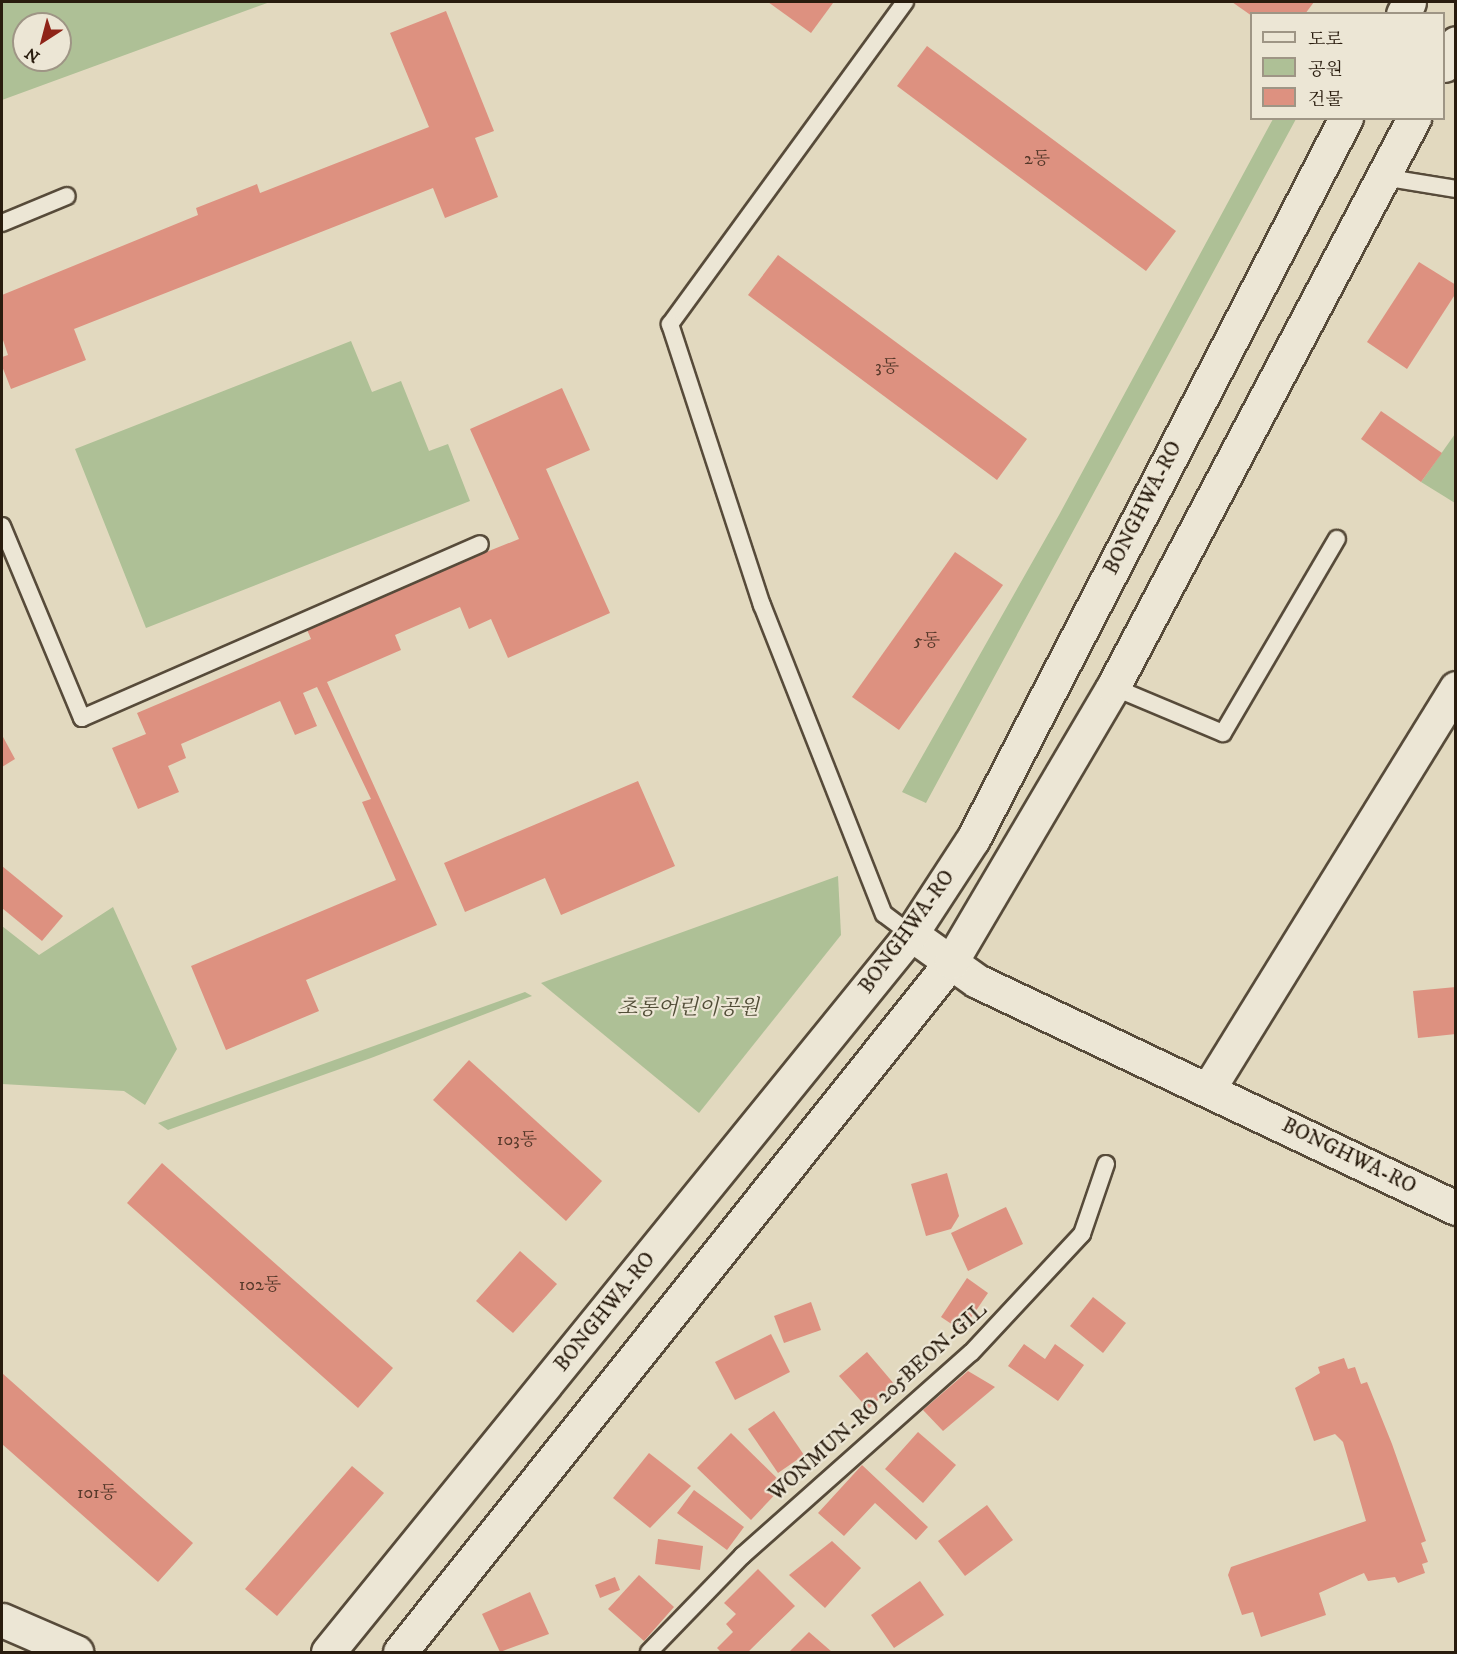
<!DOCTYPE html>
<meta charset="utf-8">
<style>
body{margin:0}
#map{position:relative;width:1457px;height:1654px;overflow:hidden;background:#e2d9bf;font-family:"IM FELL DW Pica","Noto Serif KR",serif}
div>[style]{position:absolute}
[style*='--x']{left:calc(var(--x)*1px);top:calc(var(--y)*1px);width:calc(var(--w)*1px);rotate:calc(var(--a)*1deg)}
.green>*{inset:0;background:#aec096}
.building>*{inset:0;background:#dd9180}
.roads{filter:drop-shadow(2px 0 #574b3a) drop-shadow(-2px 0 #574b3a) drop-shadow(0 2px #574b3a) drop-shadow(0 -2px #574b3a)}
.lane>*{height:16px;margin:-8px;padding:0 8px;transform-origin:8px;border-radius:8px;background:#ece6d5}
.street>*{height:33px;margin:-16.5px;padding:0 16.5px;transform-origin:16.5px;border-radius:16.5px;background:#ece6d5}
.secondary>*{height:33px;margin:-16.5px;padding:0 16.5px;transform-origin:16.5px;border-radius:16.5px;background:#ece6d5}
span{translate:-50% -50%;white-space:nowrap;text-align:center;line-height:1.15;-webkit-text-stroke:4.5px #ece6d5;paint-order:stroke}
.number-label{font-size:18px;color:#56392a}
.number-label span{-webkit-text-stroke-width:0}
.street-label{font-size:21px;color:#291c0e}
.park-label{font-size:21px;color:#514d37;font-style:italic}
.frame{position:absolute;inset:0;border:3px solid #291c0e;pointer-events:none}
.legend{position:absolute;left:1250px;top:12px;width:195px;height:108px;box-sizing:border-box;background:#ece6d5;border:2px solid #9e9585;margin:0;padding:8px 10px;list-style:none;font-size:18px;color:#291c0e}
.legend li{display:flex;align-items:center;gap:12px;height:30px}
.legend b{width:30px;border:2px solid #9e9585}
.north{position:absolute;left:12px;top:12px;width:60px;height:60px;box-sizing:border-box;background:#ece6d5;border:2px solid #9e9585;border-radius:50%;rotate:216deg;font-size:16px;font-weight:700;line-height:24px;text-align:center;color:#291c0e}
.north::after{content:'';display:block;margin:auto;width:21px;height:27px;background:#8f2418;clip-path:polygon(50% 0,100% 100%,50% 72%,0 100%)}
</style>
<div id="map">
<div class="green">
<i style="clip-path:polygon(evenodd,2px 2px,270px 2px,2px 100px,2px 2px,24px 24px,60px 24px,60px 60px,24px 60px,24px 24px)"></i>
<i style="clip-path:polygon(1273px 119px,1296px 119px,926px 803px,902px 792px,1059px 515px)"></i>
<i style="clip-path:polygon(351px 341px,372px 392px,401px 381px,429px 451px,448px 444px,470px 501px,146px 628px,75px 449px)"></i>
<i style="clip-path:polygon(1455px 434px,1455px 503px,1421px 482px)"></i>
<i style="clip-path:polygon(838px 876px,841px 935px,699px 1113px,541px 983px)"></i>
<i style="clip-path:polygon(113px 907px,177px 1049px,145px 1105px,124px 1091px,2px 1084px,2px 926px,39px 955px)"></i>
<i style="clip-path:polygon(525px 992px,532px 996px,371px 1058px,168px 1130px,158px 1123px)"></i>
</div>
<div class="building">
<i style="clip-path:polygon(768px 2px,830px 2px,833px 3px,811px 33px)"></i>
<i style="clip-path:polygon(1232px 2px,1314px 2px,1305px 14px,1252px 16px)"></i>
<i style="clip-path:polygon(446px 11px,494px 131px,475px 138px,498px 197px,445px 218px,433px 188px,74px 329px,86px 360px,11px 389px,2px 366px,2px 357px,8px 355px,2px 337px,2px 295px,198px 215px,196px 208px,257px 184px,260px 193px,429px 127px,390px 33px)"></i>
<i style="clip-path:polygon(927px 46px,1176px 231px,1146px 271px,897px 86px)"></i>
<i style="clip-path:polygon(778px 255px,1027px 439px,997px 480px,748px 295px)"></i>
<i style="clip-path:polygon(1419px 262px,1456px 285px,1456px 293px,1407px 369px,1367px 342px)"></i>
<i style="clip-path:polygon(562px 388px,590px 450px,546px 469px,610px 613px,508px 658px,491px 619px,469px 629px,460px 607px,395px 635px,401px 650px,327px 682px,437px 925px,306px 980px,319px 1011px,226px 1050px,191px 966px,396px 880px,362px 802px,371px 799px,317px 687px,303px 693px,317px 726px,295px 735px,280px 701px,181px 744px,186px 758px,168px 766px,179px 792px,138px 809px,112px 748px,146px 734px,137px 713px,311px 639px,305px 625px,519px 539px,470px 429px)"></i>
<i style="clip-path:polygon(1381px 411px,1442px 453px,1421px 482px,1361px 439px)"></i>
<i style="clip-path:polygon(955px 552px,1003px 585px,899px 730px,852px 697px)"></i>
<i style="clip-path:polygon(2px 735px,15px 759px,2px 767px)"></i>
<i style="clip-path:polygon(638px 781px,675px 866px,561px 915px,545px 878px,465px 912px,444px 863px)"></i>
<i style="clip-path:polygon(2px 866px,63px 916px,42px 941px,2px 908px)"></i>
<i style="clip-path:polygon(1456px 987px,1456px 1034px,1418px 1038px,1413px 991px)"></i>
<i style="clip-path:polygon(469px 1060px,602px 1181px,566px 1221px,433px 1100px)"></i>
<i style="clip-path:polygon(162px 1163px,393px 1368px,358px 1408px,127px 1203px)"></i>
<i style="clip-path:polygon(947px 1173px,959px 1216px,951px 1229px,926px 1236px,911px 1184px)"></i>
<i style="clip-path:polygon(1006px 1207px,1023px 1244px,968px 1271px,951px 1233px)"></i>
<i style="clip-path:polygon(520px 1251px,557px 1284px,513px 1333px,476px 1301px)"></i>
<i style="clip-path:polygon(967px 1278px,988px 1293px,962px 1331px,941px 1317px)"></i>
<i style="clip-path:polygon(1093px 1297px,1126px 1323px,1103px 1353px,1070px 1326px)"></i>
<i style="clip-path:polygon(811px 1302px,821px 1330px,784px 1343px,774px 1316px)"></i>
<i style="clip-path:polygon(771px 1334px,790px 1372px,735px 1400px,715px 1362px)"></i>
<i style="clip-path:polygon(1024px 1344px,1045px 1359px,1055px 1344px,1084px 1365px,1058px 1401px,1008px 1366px)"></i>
<i style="clip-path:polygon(867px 1352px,895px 1385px,868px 1409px,839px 1376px)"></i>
<i style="clip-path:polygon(1344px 1358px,1348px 1369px,1355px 1367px,1361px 1384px,1367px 1382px,1392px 1444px,1426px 1541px,1421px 1543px,1428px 1562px,1422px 1564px,1425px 1573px,1398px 1583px,1395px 1577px,1368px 1581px,1364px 1573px,1350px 1579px,1319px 1593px,1326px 1615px,1261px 1637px,1253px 1612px,1242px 1615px,1228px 1575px,1231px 1567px,1366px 1521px,1343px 1442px,1335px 1434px,1314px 1441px,1295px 1388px,1320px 1373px,1318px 1367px)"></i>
<i style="clip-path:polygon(968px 1371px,995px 1387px,943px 1431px,923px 1410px)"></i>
<i style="clip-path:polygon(2px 1373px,193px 1543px,158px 1582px,2px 1444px)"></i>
<i style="clip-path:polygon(774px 1411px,804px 1455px,778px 1473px,748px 1429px)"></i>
<i style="clip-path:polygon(918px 1432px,956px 1465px,923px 1503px,885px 1469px)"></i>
<i style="clip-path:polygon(731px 1433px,784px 1485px,751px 1520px,697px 1468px)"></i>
<i style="clip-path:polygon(649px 1453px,691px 1486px,650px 1528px,613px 1498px)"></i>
<i style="clip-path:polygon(862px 1465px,928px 1527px,916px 1540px,875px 1503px,844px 1536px,818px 1513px)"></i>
<i style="clip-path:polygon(352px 1466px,384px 1493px,277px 1616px,245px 1589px)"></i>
<i style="clip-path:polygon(694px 1490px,744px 1527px,727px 1550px,677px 1513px)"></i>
<i style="clip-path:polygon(987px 1505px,1013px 1540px,965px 1576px,938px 1541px)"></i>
<i style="clip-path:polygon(658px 1539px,703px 1546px,700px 1570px,655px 1564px)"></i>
<i style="clip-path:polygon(832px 1541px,861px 1568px,825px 1608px,789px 1575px)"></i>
<i style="clip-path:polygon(758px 1569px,795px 1606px,748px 1652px,721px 1652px,717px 1648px,733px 1632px,726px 1624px,736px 1614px,724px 1603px)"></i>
<i style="clip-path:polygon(639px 1575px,674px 1607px,644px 1641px,608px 1609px)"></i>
<i style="clip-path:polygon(615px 1577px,620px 1590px,600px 1598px,595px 1585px)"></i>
<i style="clip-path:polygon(920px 1581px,944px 1615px,894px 1648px,871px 1615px)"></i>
<i style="clip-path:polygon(530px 1592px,549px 1634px,500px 1652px,482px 1614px)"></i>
<i style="clip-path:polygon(809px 1632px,832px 1652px,789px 1652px)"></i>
</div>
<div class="roads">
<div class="lane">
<i style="--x:905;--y:2;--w:399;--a:126.1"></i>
<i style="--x:670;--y:324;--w:296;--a:71.9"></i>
<i style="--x:762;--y:605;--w:332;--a:68.5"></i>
<i style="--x:884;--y:914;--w:34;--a:37"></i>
<i style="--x:1382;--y:177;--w:75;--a:9.2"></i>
<i style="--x:2;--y:223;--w:70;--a:-22.6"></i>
<i style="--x:2;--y:526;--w:208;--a:67.4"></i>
<i style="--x:82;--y:718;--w:434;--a:-23.6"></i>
<i style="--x:1113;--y:687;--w:119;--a:22.7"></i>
<i style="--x:1223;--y:733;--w:225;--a:-59.6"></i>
<i style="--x:649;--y:1652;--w:134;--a:-45.9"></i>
<i style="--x:742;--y:1556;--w:306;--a:-41.6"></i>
<i style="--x:971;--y:1353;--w:163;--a:-47"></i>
<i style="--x:1082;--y:1234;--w:74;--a:-71.1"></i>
</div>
<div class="street">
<i style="--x:1209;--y:1088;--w:470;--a:-58.3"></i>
</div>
<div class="secondary">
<i style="--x:1403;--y:14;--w:13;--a:-63"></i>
<i style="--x:1444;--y:65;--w:25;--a:-61"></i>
<i style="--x:911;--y:934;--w:81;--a:35.5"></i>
<i style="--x:977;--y:981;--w:530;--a:25.36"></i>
<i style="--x:2;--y:1620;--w:81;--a:23.4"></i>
<i style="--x:328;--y:1652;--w:925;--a:-50.92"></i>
<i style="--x:911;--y:934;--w:113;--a:-56.9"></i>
<i style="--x:973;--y:839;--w:812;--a:-62.65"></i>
<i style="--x:400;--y:1652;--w:883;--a:-51.39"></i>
<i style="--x:951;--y:962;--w:319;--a:-59.5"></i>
<i style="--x:1113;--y:687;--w:644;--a:-62.12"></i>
</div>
</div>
<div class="number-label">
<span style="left:1037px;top:159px">2동</span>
<span style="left:887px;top:367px">3동</span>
<span style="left:927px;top:641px">5동</span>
<span style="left:517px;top:1140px">103동</span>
<span style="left:260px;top:1285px">102동</span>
<span style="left:97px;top:1493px">101동</span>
</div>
<div class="street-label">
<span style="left:1143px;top:508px;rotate:-63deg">BONGHWA-RO</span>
<span style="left:907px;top:932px;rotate:-54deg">BONGHWA-RO</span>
<span style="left:1349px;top:1156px;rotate:26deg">BONGHWA-RO</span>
<span style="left:605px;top:1312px;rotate:-51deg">BONGHWA-RO</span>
<span style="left:878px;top:1402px;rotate:-42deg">WONMUN-RO 205BEON-GIL</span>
</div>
<div class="park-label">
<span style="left:688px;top:1008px">초롱어린이공원</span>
</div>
<div class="frame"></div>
<ul class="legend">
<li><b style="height:8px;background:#ece6d5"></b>도로</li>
<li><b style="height:16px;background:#aec096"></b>공원</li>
<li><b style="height:16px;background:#dd9180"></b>건물</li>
</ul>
<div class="north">N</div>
</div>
